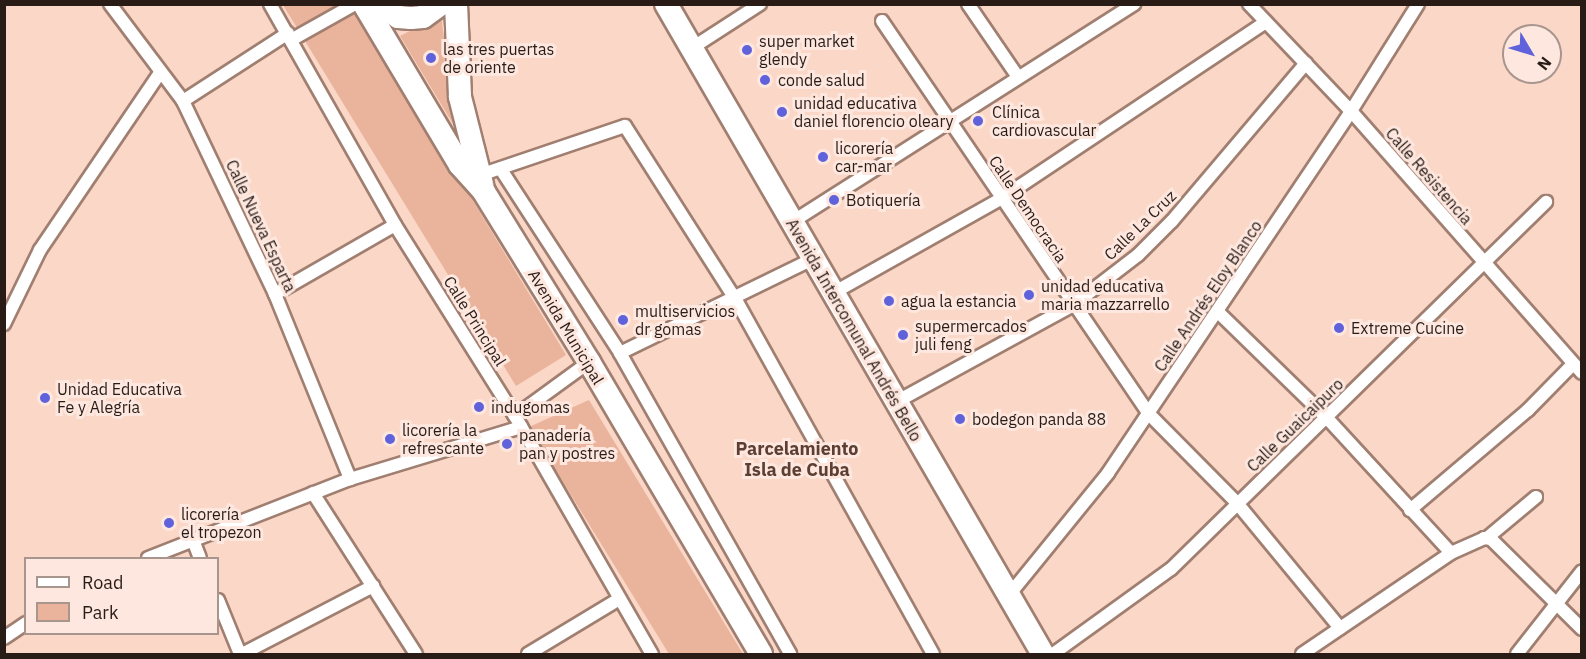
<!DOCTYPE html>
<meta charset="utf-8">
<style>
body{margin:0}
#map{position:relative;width:1586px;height:659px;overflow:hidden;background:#fbd7c7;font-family:"IBM Plex Sans",sans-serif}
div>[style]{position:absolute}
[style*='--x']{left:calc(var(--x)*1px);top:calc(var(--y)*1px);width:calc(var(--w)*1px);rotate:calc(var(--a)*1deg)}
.green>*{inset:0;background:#eab49c}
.roads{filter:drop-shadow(2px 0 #a07f71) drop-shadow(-2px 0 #a07f71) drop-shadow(0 2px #a07f71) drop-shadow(0 -2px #a07f71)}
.street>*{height:12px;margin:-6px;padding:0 6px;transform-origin:6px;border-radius:6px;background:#fff}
.highway>*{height:22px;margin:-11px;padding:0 11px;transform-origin:11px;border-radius:11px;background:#fff}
.dots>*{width:16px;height:16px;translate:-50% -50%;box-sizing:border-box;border:3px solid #fde7de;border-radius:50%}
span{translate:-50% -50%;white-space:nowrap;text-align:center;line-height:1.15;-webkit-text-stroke:6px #fde7de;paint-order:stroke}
.poi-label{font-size:16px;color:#291c17}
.left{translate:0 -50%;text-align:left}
.street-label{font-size:16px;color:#291c17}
.neighbourhood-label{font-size:18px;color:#5c3f32;font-weight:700}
.frame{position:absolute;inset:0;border:6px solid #291c17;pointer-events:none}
.legend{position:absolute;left:24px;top:557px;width:195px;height:78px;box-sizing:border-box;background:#fde7de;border:2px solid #a8968e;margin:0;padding:8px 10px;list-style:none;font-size:18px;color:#291c17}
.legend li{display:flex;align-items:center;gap:12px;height:30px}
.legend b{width:30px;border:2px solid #a8968e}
.north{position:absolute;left:1502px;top:24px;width:60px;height:60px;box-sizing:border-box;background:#fde7de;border:2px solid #a8968e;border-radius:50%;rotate:128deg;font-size:16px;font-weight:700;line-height:24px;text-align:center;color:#291c17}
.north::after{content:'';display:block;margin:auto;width:21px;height:27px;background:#5f62da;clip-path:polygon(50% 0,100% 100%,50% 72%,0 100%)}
</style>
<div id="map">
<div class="green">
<i style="clip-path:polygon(283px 5px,355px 5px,566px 355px,516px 386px)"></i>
<i style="clip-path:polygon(441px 15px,456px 129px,400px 36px)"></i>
<i style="clip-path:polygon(589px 400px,743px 654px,669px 654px,529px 427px)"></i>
</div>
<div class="roads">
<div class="street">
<i style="--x:110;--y:4;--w:121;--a:53"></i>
<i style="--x:183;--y:101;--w:214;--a:64.5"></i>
<i style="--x:275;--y:294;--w:200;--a:67.9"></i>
<i style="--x:270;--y:4;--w:254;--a:60.5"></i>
<i style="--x:395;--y:225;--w:226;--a:57.9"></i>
<i style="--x:515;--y:416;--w:275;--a:60.1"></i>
<i style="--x:968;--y:4;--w:88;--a:55.6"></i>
<i style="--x:1249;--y:4;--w:148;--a:46.4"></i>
<i style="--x:1351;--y:111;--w:349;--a:48.6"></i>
<i style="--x:882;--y:21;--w:474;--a:55.8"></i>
<i style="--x:1148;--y:413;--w:127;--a:45.3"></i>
<i style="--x:1237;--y:503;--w:162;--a:50.5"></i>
<i style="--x:291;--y:40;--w:73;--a:-29.4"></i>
<i style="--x:692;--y:48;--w:81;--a:-32.9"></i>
<i style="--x:183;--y:101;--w:125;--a:-32.9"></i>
<i style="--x:502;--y:171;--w:217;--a:57"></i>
<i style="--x:620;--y:353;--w:346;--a:60.5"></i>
<i style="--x:480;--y:175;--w:153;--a:-18.7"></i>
<i style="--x:625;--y:126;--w:206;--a:57.5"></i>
<i style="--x:736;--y:300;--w:405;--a:60.9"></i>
<i style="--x:792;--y:222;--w:406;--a:-32.5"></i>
<i style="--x:833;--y:293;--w:194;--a:-29.3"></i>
<i style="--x:1002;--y:198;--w:317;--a:-33.7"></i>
<i style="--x:275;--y:294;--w:138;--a:-29.9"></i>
<i style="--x:1218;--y:312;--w:152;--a:44.2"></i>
<i style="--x:1327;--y:418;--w:183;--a:47.4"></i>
<i style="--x:4;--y:324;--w:82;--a:-64.1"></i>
<i style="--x:40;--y:250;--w:214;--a:-55.9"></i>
<i style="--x:620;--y:353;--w:215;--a:-26"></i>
<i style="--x:896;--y:402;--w:202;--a:-28.7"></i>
<i style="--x:1073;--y:305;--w:82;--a:-37.6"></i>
<i style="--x:1138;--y:255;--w:48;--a:-45"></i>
<i style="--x:1172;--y:221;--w:207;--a:-49.7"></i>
<i style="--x:515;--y:416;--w:92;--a:-36.1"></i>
<i style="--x:313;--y:493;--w:191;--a:57.4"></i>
<i style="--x:1410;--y:510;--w:155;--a:-40.3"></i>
<i style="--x:1528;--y:410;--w:63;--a:-45.6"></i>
<i style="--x:1487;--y:538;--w:64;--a:-39.9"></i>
<i style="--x:193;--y:540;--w:19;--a:69"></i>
<i style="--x:148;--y:558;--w:217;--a:-21.4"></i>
<i style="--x:350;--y:479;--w:179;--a:-16.9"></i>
<i style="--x:1009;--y:595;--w:157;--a:-50.9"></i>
<i style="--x:1108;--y:473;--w:436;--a:-56.1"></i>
<i style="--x:1351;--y:111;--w:126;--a:-57.9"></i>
<i style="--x:218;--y:600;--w:58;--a:67.8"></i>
<i style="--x:4;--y:638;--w:27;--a:-34"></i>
<i style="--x:242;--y:654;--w:148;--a:-27.4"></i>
<i style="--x:528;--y:654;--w:106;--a:-31.1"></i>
<i style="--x:1053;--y:654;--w:145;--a:-35.8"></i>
<i style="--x:1171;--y:569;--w:525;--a:-44.38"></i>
<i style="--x:1302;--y:654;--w:180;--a:-34.1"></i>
<i style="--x:1451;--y:553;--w:36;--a:-24"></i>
<i style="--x:1484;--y:538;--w:7;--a:8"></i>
<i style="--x:1491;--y:539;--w:128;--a:44.7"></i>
<i style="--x:1517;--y:654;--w:105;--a:-51.9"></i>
</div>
<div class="highway">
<i style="--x:364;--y:4;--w:187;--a:59.2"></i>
<i style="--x:460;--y:165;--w:36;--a:48"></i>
<i style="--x:484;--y:192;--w:200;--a:58.3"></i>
<i style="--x:589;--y:362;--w:339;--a:59.5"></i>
<i style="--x:380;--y:4;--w:22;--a:36"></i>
<i style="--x:398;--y:17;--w:13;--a:4"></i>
<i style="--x:411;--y:18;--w:12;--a:-5"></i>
<i style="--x:423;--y:17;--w:22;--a:-36"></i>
<i style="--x:456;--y:4;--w:93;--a:87.5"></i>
<i style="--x:460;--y:97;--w:90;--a:75.8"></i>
<i style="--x:666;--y:4;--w:751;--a:59.89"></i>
</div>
</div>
<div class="dots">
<i style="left:747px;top:50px;background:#5f62da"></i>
<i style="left:431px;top:58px;background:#5f62da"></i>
<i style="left:765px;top:80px;background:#5f62da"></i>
<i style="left:782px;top:112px;background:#5f62da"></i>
<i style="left:978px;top:121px;background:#5f62da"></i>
<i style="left:823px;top:157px;background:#5f62da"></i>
<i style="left:834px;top:200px;background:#5f62da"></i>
<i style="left:1029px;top:295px;background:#5f62da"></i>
<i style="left:889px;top:301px;background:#5f62da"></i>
<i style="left:623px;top:320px;background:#5f62da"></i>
<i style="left:1339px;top:328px;background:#5f62da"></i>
<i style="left:903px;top:335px;background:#5f62da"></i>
<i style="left:45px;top:398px;background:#5f62da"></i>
<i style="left:479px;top:407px;background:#5f62da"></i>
<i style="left:960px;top:419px;background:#5f62da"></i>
<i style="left:390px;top:439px;background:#5f62da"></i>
<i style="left:507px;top:444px;background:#5f62da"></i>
<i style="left:169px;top:523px;background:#5f62da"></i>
</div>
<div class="poi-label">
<span class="left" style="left:759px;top:50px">super market<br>glendy</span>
<span class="left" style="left:443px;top:58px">las tres puertas<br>de oriente</span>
<span class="left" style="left:778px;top:80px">conde salud</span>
<span class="left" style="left:794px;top:112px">unidad educativa<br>daniel florencio oleary</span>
<span class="left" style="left:992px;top:121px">Clínica<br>cardiovascular</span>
<span class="left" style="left:835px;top:157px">licorería<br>car-mar</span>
<span class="left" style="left:846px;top:200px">Botiquería</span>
<span class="left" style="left:1041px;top:295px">unidad educativa<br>maria mazzarrello</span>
<span class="left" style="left:901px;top:301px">agua la estancia</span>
<span class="left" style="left:635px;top:320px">multiservicios<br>dr gomas</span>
<span class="left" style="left:915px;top:335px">supermercados<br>juli feng</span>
<span class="left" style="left:1351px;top:328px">Extreme Cucine</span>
<span class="left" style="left:57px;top:398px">Unidad Educativa<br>Fe y Alegría</span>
<span class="left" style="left:491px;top:407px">indugomas</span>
<span class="left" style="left:972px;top:419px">bodegon panda 88</span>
<span class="left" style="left:402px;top:439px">licorería la<br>refrescante</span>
<span class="left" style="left:519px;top:444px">panadería<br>pan y postres</span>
<span class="left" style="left:181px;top:523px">licorería<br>el tropezon</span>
</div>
<div class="street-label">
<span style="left:1429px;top:176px;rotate:49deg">Calle Resistencia</span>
<span style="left:1028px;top:209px;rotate:56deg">Calle Democracia</span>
<span style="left:1140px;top:225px;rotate:-44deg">Calle La Cruz</span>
<span style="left:261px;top:226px;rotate:65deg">Calle Nueva Esparta</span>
<span style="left:1208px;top:296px;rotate:-56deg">Calle Andrés Eloy Blanco</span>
<span style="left:475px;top:321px;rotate:58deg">Calle Principal</span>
<span style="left:566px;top:327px;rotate:59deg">Avenida Municipal</span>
<span style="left:854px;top:330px;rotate:60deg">Avenida Intercomunal Andrés Bello</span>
<span style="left:1295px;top:425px;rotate:-44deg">Calle Guaicaipuro</span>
</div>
<div class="neighbourhood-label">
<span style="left:797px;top:460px">Parcelamiento<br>Isla de Cuba</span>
</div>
<div class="frame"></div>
<ul class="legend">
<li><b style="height:8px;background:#fff"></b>Road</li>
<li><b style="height:16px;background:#eab49c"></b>Park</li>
</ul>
<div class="north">N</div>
</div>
